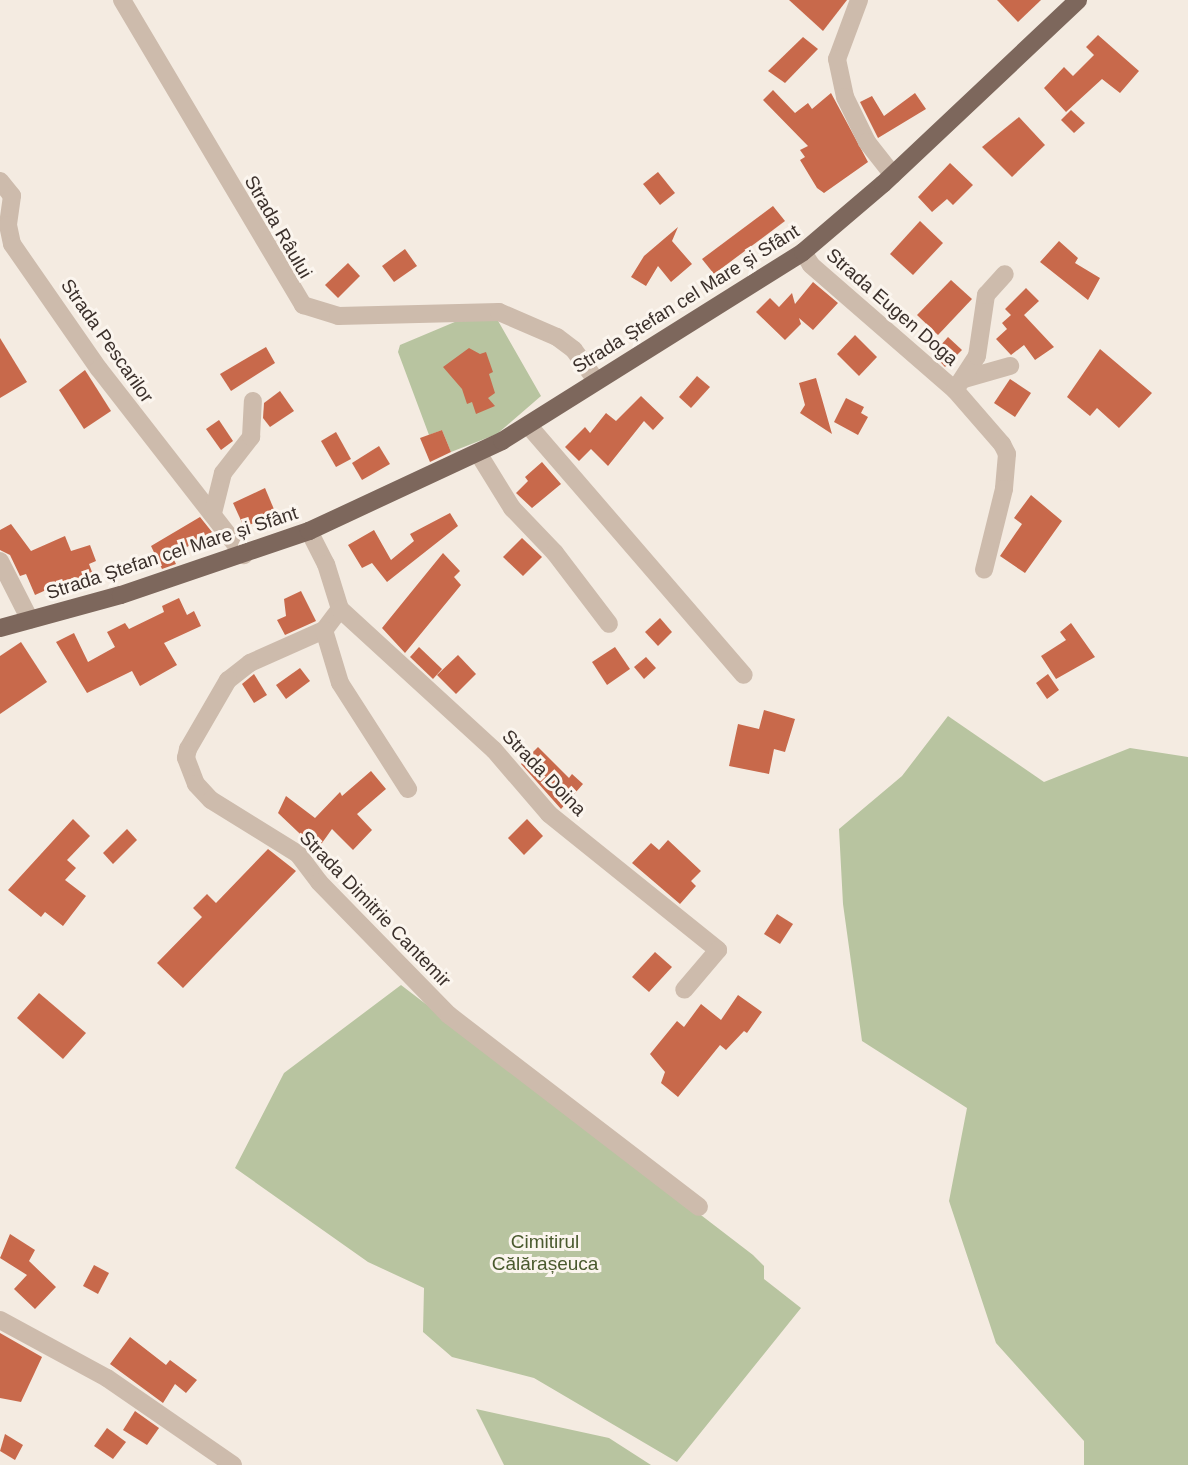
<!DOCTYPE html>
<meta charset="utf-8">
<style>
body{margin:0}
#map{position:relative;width:1188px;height:1465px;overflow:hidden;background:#f4ebe1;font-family:Arial,sans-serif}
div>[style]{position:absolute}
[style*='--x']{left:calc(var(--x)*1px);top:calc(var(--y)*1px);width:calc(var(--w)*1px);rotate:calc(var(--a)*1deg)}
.green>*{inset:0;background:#b8c4a0}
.building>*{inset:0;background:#c8694b}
.minor>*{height:18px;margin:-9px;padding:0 9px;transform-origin:9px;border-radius:9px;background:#cdbbac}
.major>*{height:18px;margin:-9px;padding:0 9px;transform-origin:9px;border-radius:9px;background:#7d675c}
span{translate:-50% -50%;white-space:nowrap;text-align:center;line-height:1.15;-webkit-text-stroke:6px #fbf5ee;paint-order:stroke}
.street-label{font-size:19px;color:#3b302b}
.park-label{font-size:19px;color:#4a5a2e}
</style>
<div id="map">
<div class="green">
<i style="clip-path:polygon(469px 316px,497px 319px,541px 396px,497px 434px,451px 452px,442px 430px,429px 435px,398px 352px,400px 345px)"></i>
<i style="clip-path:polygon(948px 716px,1044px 782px,1130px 748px,1188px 757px,1188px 1465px,1084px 1465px,1084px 1441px,996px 1343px,949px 1201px,967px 1108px,862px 1041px,843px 904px,839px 829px,902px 776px)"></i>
<i style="clip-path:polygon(401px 985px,753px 1255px,764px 1266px,764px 1279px,801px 1308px,677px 1462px,534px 1378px,452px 1357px,423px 1332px,424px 1288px,368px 1262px,235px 1168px,284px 1073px)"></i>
<i style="clip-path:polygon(476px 1409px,609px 1438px,651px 1465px,504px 1465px)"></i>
</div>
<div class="building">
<i style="clip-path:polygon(789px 0,847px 0,823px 31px)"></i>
<i style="clip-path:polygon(997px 0,1041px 0,1018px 22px)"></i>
<i style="clip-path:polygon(1098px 35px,1139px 71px,1120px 93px,1102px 79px,1066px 112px,1044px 88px,1064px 67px,1073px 76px,1094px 55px,1086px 47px)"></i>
<i style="clip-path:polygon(803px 37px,818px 49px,785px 83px,768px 71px)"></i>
<i style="clip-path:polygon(773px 90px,795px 113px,808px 103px,812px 109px,831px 93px,868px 162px,824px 193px,817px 188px,800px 160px,805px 157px,800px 150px,808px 146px,763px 100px)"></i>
<i style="clip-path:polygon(915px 93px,926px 109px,878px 138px,860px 102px,872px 96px,884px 116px)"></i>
<i style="clip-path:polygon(1071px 110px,1085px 123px,1074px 133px,1061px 120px)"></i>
<i style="clip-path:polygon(1019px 117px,1045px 145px,1012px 177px,982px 147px)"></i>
<i style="clip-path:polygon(950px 163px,973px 185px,953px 205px,947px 199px,932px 212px,918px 197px)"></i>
<i style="clip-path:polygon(658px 172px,675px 193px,660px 205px,643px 184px)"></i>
<i style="clip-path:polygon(773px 206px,785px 221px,714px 274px,702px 259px)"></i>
<i style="clip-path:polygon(920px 221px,943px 243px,913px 275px,890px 254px)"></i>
<i style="clip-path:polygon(678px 227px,672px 241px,692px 264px,671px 282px,658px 266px,646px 286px,631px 277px,644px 256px)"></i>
<i style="clip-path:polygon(1059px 241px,1078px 258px,1075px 263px,1100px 278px,1088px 300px,1040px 262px)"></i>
<i style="clip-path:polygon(405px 249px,417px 266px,394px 282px,382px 266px)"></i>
<i style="clip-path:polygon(348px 263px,360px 276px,338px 298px,325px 285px)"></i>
<i style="clip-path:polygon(951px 280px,972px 299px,938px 335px,917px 315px)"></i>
<i style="clip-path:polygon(813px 282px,838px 303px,813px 330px,799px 318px,801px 324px,785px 340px,756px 312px,770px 298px,779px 307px,792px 293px,795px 304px)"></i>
<i style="clip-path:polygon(1026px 288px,1039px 301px,1024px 315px,1054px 347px,1035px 360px,1024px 345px,1011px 355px,996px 339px,1007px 329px,1002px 323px,1011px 315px,1005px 309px)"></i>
<i style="clip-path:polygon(855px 335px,877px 357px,859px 376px,837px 354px)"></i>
<i style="clip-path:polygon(948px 337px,962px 350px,945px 367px,933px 354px)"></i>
<i style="clip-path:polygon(0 338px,27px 382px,0 398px)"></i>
<i style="clip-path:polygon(266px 347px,275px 363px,231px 391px,220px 374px)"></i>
<i style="clip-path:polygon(469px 348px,480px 354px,486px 352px,493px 372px,489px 374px,495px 393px,488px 398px,495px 406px,476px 414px,472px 402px,467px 404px,462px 389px,443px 367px)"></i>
<i style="clip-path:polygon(1100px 349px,1152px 393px,1119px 428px,1097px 408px,1090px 416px,1067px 397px)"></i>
<i style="clip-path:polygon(85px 370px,111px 411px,84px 429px,59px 390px)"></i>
<i style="clip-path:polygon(697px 376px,710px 387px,691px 408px,679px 397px)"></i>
<i style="clip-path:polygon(816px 378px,832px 434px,800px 413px,805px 405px,799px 383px)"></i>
<i style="clip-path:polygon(1010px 379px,1031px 393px,1015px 417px,994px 403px)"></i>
<i style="clip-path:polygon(280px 391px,294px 411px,270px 427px,263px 418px,264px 403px)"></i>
<i style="clip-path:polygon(641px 396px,664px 418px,653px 430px,644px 421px,608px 466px,591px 449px,579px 461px,565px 447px,585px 427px,590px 433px,606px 413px,616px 421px)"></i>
<i style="clip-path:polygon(846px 398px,864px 407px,861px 413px,868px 417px,858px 435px,834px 422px)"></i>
<i style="clip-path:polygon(219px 420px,233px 441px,221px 450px,206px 429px)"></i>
<i style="clip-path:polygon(442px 430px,451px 452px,430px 462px,420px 438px)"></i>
<i style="clip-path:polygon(336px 432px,351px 459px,336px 467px,321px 441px)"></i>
<i style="clip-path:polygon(379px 446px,390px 464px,362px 480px,352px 463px)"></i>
<i style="clip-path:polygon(542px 462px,561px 484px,532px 508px,516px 493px,528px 481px,525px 477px)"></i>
<i style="clip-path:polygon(265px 488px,276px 514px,244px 527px,233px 503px)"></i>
<i style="clip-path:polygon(1031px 495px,1062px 521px,1025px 573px,1000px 556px,1022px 524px,1014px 518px)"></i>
<i style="clip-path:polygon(450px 513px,458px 526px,387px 582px,372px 563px,362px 568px,348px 545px,374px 530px,391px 560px,414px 541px,410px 534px)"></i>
<i style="clip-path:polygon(200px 517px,212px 532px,172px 556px,176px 564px,162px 569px,151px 546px)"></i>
<i style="clip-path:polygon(11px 524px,31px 551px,65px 536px,71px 551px,90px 545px,96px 561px,89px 564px,95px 580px,78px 585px,75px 577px,35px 595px,26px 574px,20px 576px,10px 555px,0 550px,0 530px)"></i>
<i style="clip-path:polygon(522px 538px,542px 557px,523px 576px,503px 557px)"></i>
<i style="clip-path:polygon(443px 553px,460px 571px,454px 577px,461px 585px,405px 653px,382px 628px)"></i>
<i style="clip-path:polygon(301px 591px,316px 621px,285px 635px,277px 620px,286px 616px,284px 599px)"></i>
<i style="clip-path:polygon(179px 598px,187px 615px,194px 611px,201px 626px,164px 643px,177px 665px,140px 686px,132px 671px,87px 693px,56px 642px,74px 633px,88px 662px,115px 647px,107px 632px,125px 623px,129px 629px,164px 612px,162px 606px)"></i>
<i style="clip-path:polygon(660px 618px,672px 632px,658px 646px,645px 632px)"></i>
<i style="clip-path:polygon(1071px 623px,1095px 657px,1056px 679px,1041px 656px,1066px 640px,1060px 632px)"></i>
<i style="clip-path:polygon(21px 642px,47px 682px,0 714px,0 656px)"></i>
<i style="clip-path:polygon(419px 647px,442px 669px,433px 679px,410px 657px)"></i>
<i style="clip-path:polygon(615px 647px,630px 669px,607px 685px,592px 662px)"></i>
<i style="clip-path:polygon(458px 655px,476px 674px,456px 694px,437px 675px)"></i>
<i style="clip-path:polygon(646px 657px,656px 668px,644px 679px,634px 667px)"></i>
<i style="clip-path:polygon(300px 668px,310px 681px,286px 699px,276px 685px)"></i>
<i style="clip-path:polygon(254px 674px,267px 695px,254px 703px,242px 684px)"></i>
<i style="clip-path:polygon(1048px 674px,1059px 690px,1047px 699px,1036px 683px)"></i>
<i style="clip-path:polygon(764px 710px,795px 719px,785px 752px,774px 749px,769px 774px,729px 766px,738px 724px,759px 729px)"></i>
<i style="clip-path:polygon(538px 747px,569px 778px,572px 774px,583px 784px,561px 809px,521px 764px)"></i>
<i style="clip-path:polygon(371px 771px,386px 789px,357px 814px,372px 830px,353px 850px,332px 829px,317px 850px,278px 813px,286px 796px,315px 818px,340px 792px,342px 796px)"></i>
<i style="clip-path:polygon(73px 819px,90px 836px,67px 860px,76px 868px,65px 880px,86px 896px,63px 926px,45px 912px,41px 917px,8px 890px)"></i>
<i style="clip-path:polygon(527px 819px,543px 836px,524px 855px,508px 838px)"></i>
<i style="clip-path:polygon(127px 829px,137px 840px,113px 864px,103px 853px)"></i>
<i style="clip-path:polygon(668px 840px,701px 871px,691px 881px,696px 886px,680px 904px,632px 863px,651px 843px,659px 850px)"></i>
<i style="clip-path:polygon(268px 849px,296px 871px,183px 988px,157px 963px,202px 917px,193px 908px,207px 894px,216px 903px)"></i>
<i style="clip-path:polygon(777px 914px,793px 924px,780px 944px,764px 934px)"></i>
<i style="clip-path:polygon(655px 952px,672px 967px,649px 992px,632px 977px)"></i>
<i style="clip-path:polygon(39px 993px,86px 1033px,63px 1059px,17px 1018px)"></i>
<i style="clip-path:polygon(738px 995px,762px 1012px,747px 1033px,744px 1031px,726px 1050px,720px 1045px,678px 1097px,661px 1083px,665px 1072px,650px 1054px,677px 1021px,684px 1027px,701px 1004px,721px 1020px)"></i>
<i style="clip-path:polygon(10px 1234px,35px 1250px,29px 1261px,56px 1287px,35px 1309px,14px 1289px,27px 1275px,0 1258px)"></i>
<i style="clip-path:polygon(94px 1265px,109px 1273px,98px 1294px,83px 1286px)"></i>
<i style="clip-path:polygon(0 1333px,42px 1357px,21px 1402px,0 1398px)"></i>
<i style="clip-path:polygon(130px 1337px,166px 1365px,170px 1360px,197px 1380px,186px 1393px,175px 1384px,163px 1403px,110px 1364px)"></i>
<i style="clip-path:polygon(135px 1411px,159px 1428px,147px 1445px,123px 1430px)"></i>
<i style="clip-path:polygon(107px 1428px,126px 1442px,113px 1459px,94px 1446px)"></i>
<i style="clip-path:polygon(5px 1434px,23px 1445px,15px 1460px,0 1451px)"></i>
</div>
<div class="minor">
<i style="--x:122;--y:0;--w:355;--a:59.3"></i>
<i style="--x:303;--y:305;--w:37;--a:17"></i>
<i style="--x:338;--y:316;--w:161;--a:-1.4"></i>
<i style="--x:499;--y:312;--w:63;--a:23.3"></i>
<i style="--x:557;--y:337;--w:21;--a:37"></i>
<i style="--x:574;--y:350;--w:37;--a:54"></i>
<i style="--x:859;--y:0;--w:63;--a:110.4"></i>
<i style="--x:837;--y:59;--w:39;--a:78"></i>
<i style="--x:845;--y:97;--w:50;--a:63.9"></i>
<i style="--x:867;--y:142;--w:42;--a:51.8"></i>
<i style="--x:0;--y:181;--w:19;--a:51"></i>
<i style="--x:12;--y:196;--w:29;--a:98"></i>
<i style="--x:8;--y:225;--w:19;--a:78"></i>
<i style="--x:12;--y:244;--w:152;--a:55.2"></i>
<i style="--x:99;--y:369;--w:236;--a:52.1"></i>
<i style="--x:803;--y:252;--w:15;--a:58"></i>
<i style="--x:811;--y:265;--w:191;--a:41"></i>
<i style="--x:955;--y:390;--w:72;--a:49"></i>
<i style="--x:1002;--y:444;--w:11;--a:63"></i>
<i style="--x:1007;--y:454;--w:35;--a:95"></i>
<i style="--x:1004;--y:489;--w:83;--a:103.9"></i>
<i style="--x:964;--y:379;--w:48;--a:-15.8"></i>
<i style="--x:955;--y:390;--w:40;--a:-57.1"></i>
<i style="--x:977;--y:356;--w:62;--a:-81.6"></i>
<i style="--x:986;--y:295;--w:28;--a:-48"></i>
<i style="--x:528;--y:425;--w:330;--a:49.2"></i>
<i style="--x:478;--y:453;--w:65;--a:58.3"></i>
<i style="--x:512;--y:508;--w:62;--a:46.3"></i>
<i style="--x:555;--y:553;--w:89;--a:52.7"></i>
<i style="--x:213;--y:513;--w:41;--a:-76"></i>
<i style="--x:223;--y:473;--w:46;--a:-52.1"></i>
<i style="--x:251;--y:437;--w:36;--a:-87"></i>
<i style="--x:309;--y:531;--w:37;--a:63"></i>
<i style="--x:326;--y:564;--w:47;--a:72.7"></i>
<i style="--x:0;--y:561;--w:66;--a:63"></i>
<i style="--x:340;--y:609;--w:26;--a:127"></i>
<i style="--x:324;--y:630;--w:81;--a:156"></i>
<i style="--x:250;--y:663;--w:28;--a:142"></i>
<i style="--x:228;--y:680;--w:80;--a:120.1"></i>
<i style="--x:188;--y:749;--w:9;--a:103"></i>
<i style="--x:186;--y:758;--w:28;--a:69"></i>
<i style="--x:196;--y:784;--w:22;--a:47"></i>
<i style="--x:211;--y:800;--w:102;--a:31.8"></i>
<i style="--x:298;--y:854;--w:35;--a:53"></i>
<i style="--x:319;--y:882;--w:186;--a:45.7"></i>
<i style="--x:449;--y:1015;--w:315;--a:37.5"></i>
<i style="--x:340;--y:609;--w:209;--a:42.5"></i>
<i style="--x:494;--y:750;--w:84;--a:49.3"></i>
<i style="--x:549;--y:814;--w:217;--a:38.8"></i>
<i style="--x:718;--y:950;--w:52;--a:130.4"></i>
<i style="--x:324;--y:630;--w:55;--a:73.2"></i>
<i style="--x:340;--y:683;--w:126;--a:57.3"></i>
<i style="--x:0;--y:1320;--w:122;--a:28.5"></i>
<i style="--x:107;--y:1378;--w:153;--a:34.6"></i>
</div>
<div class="major">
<i style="--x:0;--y:628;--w:125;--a:-15.3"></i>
<i style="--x:121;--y:595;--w:199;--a:-18.8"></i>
<i style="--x:309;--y:531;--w:213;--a:-25"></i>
<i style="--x:502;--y:441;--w:355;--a:-32.1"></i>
<i style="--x:803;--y:252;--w:105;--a:-40.4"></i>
<i style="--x:883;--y:184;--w:268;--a:-43.3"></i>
</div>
<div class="street-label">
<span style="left:278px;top:227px;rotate:60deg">Strada Râului</span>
<span style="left:686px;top:299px;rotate:-32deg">Strada Ștefan cel Mare și Sfânt</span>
<span style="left:892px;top:307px;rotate:41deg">Strada Eugen Doga</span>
<span style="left:107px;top:341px;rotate:55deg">Strada Pescarilor</span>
<span style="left:172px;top:553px;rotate:-18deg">Strada Ștefan cel Mare și Sfânt</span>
<span style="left:544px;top:773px;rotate:46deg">Strada Doina</span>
<span style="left:375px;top:909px;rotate:46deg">Strada Dimitrie Cantemir</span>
</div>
<div class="park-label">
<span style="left:545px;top:1253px">Cimitirul<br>Călărașeuca</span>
</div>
</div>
